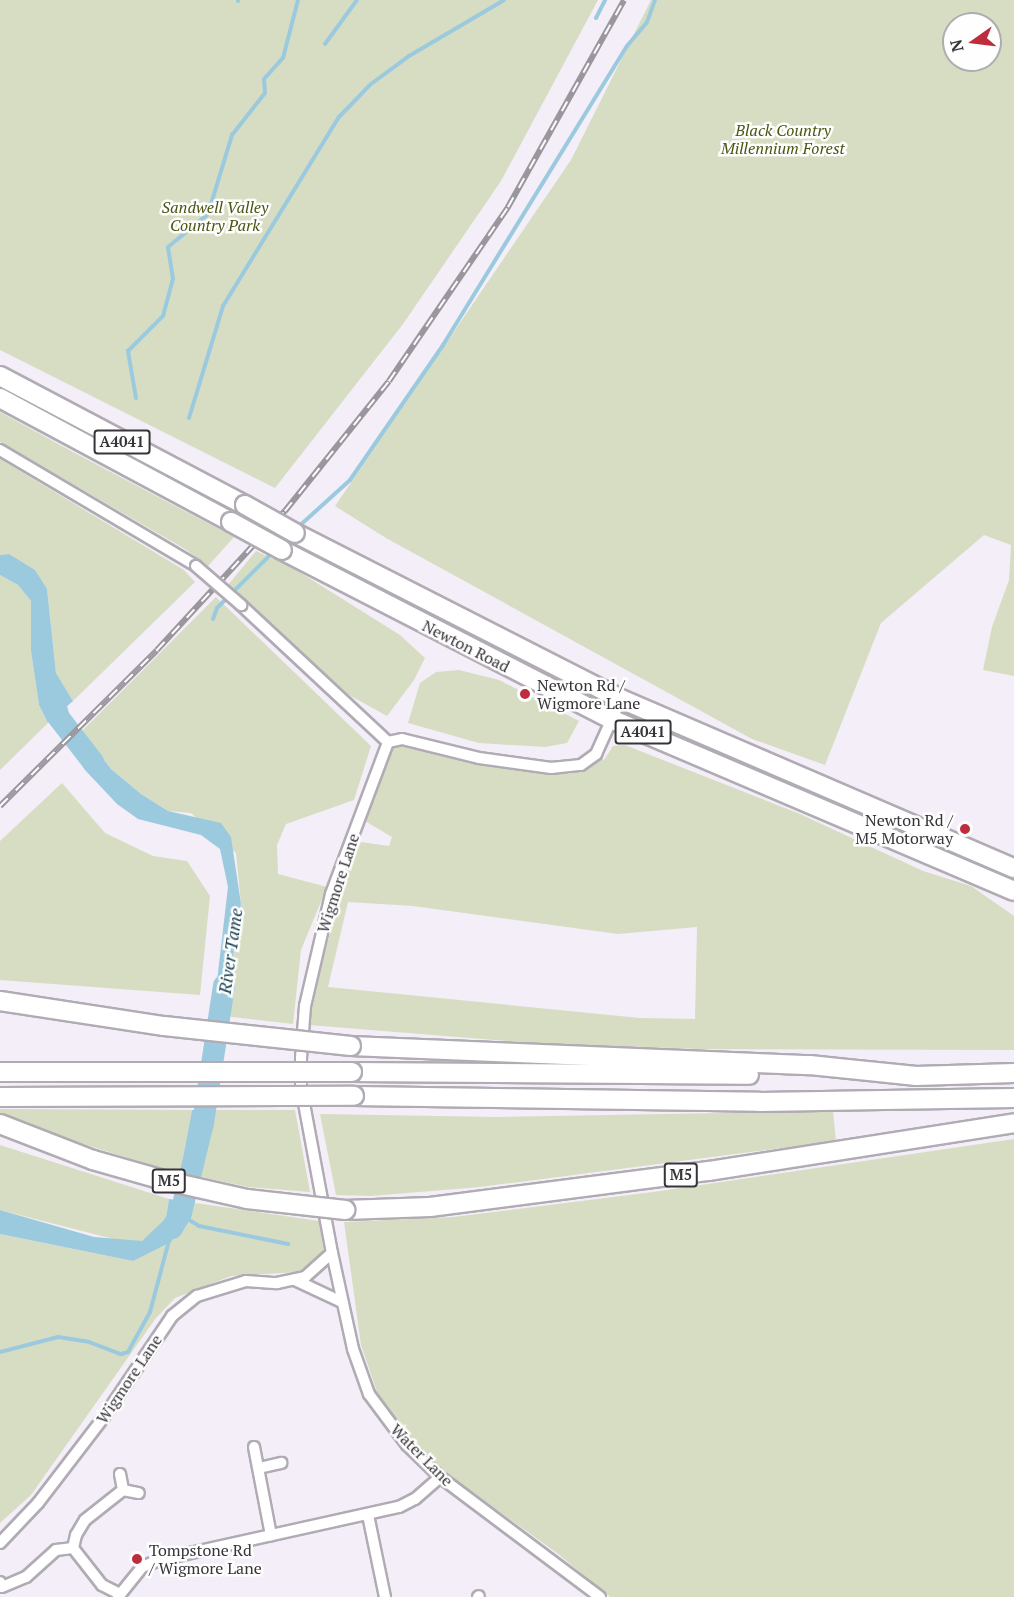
<!DOCTYPE html>
<style>
body{margin:0}
#map{position:relative;width:1014px;height:1597px;overflow:hidden;background:#f4eef8;font-family:"PT Serif",serif}
div>[style]{position:absolute}
[style*='--x']{left:calc(var(--x)*1px);top:calc(var(--y)*1px);width:calc(var(--w)*1px);rotate:calc(var(--a)*1deg)}
.green>*{inset:0;background:#d7ddc2}
.water>*{inset:0;background:#9bcadf}
.stream>*{height:4px;margin:-2px;padding:0 2px;transform-origin:2px;border-radius:2px;background:#9bcadf}
.river>*{height:22px;margin:-11px;padding:0 11px;transform-origin:11px;border-radius:11px;background:#9bcadf}
.roads{filter:drop-shadow(2px 0 #b1abb4) drop-shadow(-2px 0 #b1abb4) drop-shadow(0 2px #b1abb4) drop-shadow(0 -2px #b1abb4)}
.street>*{height:10px;margin:-5px;padding:0 5px;transform-origin:5px;border-radius:5px;background:#fff}
.highway>*{height:18px;margin:-9px;padding:0 9px;transform-origin:9px;border-radius:9px;background:#fff}
.rail>*{height:6px;margin-top:-3px;transform-origin:0;background:repeating-linear-gradient(90deg,#fefefe 0 11px,#9a969d 0 22px);box-sizing:border-box;border-block:2px solid #9a969d}
.bridges{filter:drop-shadow(2px 0 #b1abb4) drop-shadow(-2px 0 #b1abb4) drop-shadow(0 2px #b1abb4) drop-shadow(0 -2px #b1abb4)}
.street-bridge>*{height:10px;margin:-5px;padding:0 5px;transform-origin:5px;border-radius:5px;background:#fff}
.highway-bridge>*{height:18px;margin:-9px;padding:0 9px;transform-origin:9px;border-radius:9px;background:#fff}
.dots>*{width:16px;height:16px;translate:-50% -50%;box-sizing:border-box;border:3px solid #fefefe;border-radius:50%}
span{translate:-50% -50%;white-space:nowrap;text-align:center;line-height:1.15;-webkit-text-stroke:5px #fefefe;paint-order:stroke}
.shield-label span{padding:2px 4px;background:#fefefe;border:2px solid;border-radius:4px;-webkit-text-stroke-width:0}
.shield-label{font-size:15px;color:#363438;font-weight:700}
.park-label{font-size:16px;color:#4b5513;font-style:italic}
.street-label{font-size:16px;color:#363438}
.poi-label{font-size:16px;color:#363438}
.left{translate:0 -50%;text-align:left}
.right{translate:-100% -50%;text-align:right}
.water-label{font-size:18px;color:#133c4c;font-style:italic}
.north{position:absolute;left:942px;top:12px;width:60px;height:60px;box-sizing:border-box;background:#fefefe;border:2px solid #aeadaf;border-radius:50%;rotate:256deg;font-size:16px;font-weight:700;line-height:24px;text-align:center;color:#363438}
.north::after{content:'';display:block;margin:auto;width:21px;height:27px;background:#be2d3d;clip-path:polygon(50% 0,100% 100%,50% 72%,0 100%)}
</style>
<div id="map">
<div class="green">
<i style="clip-path:polygon(0 0,598px 0,501px 181px,403px 324px,275px 488px,0 350px)"></i>
<i style="clip-path:polygon(evenodd,651px 0,1014px 0,1014px 676px,983px 670px,992px 627px,1009px 580px,1011px 545px,984px 535px,881px 623px,825px 765px,752px 739px,386px 538px,335px 506px,571px 160px,651px 0,954px 24px,990px 24px,990px 60px,954px 60px,954px 24px)"></i>
<i style="clip-path:polygon(0 412px,71px 451px,234px 537px,208px 566px,185px 549px,0 442px)"></i>
<i style="clip-path:polygon(0 459px,184px 570px,195px 582px,73px 701px,56px 673px,47px 589px,9px 554px,0 555px)"></i>
<i style="clip-path:polygon(256px 551px,293px 568px,400px 635px,425px 658px,414px 680px,387px 716px,349px 695px,228px 585px)"></i>
<i style="clip-path:polygon(0 575px,18px 585px,31px 601px,31px 651px,39px 705px,48px 723px,0 770px)"></i>
<i style="clip-path:polygon(216px 597px,371px 746px,354px 800px,286px 824px,277px 845px,278px 874px,327px 887px,301px 950px,293px 1024px,224px 1016px,241px 904px,236px 853px,191px 813px,168px 811px,141px 794px,111px 769px,82px 731px)"></i>
<i style="clip-path:polygon(459px 670px,499px 680px,579px 721px,567px 743px,545px 747px,479px 743px,408px 723px,420px 683px,436px 672px)"></i>
<i style="clip-path:polygon(625px 711px,883px 817px,881px 826px,620px 714px)"></i>
<i style="clip-path:polygon(evenodd,400px 744px,458px 760px,568px 774px,581px 771px,600px 757px,604px 760px,613px 746px,625px 745px,800px 814px,923px 871px,971px 886px,1014px 916px,1014px 1050px,698px 1049px,533px 1043px,309px 1025px,313px 992px,350px 865px,361px 842px,389px 846px,392px 837px,365px 821px,389px 751px,400px 744px,348px 902px,413px 906px,618px 934px,697px 927px,695px 1019px,640px 1018px,328px 987px,348px 902px)"></i>
<i style="clip-path:polygon(62px 783px,105px 833px,153px 856px,187px 861px,210px 896px,200px 995px,0 980px,0 841px)"></i>
<i style="clip-path:polygon(0 1109px,192px 1110px,180px 1174px,77px 1142px,0 1114px)"></i>
<i style="clip-path:polygon(213px 1110px,295px 1110px,310px 1192px,248px 1187px,198px 1176px)"></i>
<i style="clip-path:polygon(833px 1111px,836px 1141px,480px 1187px,371px 1196px,336px 1195px,320px 1114px,497px 1117px)"></i>
<i style="clip-path:polygon(1014px 1139px,1014px 1597px,610px 1597px,557px 1553px,429px 1461px,378px 1395px,361px 1345px,344px 1222px,453px 1217px,653px 1192px)"></i>
<i style="clip-path:polygon(0 1145px,169px 1199px,166px 1218px,143px 1241px,121px 1241px,0 1210px)"></i>
<i style="clip-path:polygon(188px 1202px,319px 1221px,324px 1253px,298px 1272px,231px 1276px,175px 1298px,156px 1318px,31px 1495px,0 1523px,0 1234px,133px 1261px,186px 1220px)"></i>
</div>
<div class="water">
<i style="clip-path:polygon(9px 554px,35px 570px,47px 589px,56px 673px,73px 701px,48px 723px,39px 705px,31px 651px,31px 601px,18px 585px,0 575px,0 555px)"></i>
<i style="clip-path:polygon(82px 731px,111px 769px,141px 794px,168px 811px,221px 823px,231px 837px,241px 904px,224px 1016px,213px 1015px,228px 887px,220px 849px,201px 835px,138px 819px,117px 804px,85px 770px,68px 744px)"></i>
<i style="clip-path:polygon(192px 1110px,213px 1110px,198px 1176px,180px 1174px)"></i>
<i style="clip-path:polygon(169px 1199px,188px 1202px,186px 1220px,171px 1242px,133px 1261px,0 1234px,0 1210px,94px 1237px,142px 1241px,166px 1218px)"></i>
</div>
<div class="stream">
<i style="--x:238;--y:0;--w:1;--a:90"></i>
<i style="--x:596;--y:18;--w:20;--a:-63"></i>
<i style="--x:325;--y:44;--w:54;--a:-54"></i>
<i style="--x:136;--y:398;--w:48;--a:-99.7"></i>
<i style="--x:128;--y:351;--w:49;--a:-45"></i>
<i style="--x:163;--y:316;--w:38;--a:-75"></i>
<i style="--x:173;--y:279;--w:32;--a:-99"></i>
<i style="--x:168;--y:247;--w:52;--a:-39.5"></i>
<i style="--x:208;--y:214;--w:83;--a:-73.1"></i>
<i style="--x:232;--y:135;--w:53;--a:-51.8"></i>
<i style="--x:265;--y:93;--w:14;--a:-94"></i>
<i style="--x:264;--y:79;--w:28;--a:-48"></i>
<i style="--x:283;--y:58;--w:60;--a:-75.5"></i>
<i style="--x:189;--y:418;--w:117;--a:-73.1"></i>
<i style="--x:223;--y:306;--w:222;--a:-58.5"></i>
<i style="--x:339;--y:117;--w:46;--a:-45.9"></i>
<i style="--x:371;--y:84;--w:47;--a:-36.4"></i>
<i style="--x:409;--y:56;--w:110;--a:-30.5"></i>
<i style="--x:296;--y:529;--w:73;--a:-42.2"></i>
<i style="--x:350;--y:480;--w:164;--a:-55.4"></i>
<i style="--x:443;--y:345;--w:351;--a:-58.4"></i>
<i style="--x:627;--y:46;--w:31;--a:-50"></i>
<i style="--x:647;--y:22;--w:23;--a:-70"></i>
<i style="--x:213;--y:619;--w:12;--a:-70"></i>
<i style="--x:217;--y:608;--w:81;--a:-45"></i>
<i style="--x:183;--y:1216;--w:19;--a:32"></i>
<i style="--x:199;--y:1226;--w:91;--a:11.4"></i>
<i style="--x:0;--y:1352;--w:60;--a:-14.5"></i>
<i style="--x:58;--y:1337;--w:31;--a:9"></i>
<i style="--x:89;--y:1342;--w:34;--a:21"></i>
<i style="--x:121;--y:1354;--w:7;--a:-16"></i>
<i style="--x:128;--y:1352;--w:46;--a:-61.2"></i>
<i style="--x:150;--y:1312;--w:78;--a:-75.1"></i>
</div>
<div class="river">
<i style="--x:50;--y:685;--w:34;--a:75"></i>
<i style="--x:59;--y:718;--w:56;--a:52.3"></i>
<i style="--x:172;--y:1228;--w:17;--a:-59"></i>
<i style="--x:181;--y:1213;--w:93;--a:-76.3"></i>
<i style="--x:203;--y:1123;--w:139;--a:-81.3"></i>
</div>
<div class="roads">
<div class="street">
<i style="--x:0;--y:450;--w:228;--a:30.6"></i>
<i style="--x:241;--y:605;--w:201;--a:43"></i>
<i style="--x:295;--y:1280;--w:52;--a:25.1"></i>
<i style="--x:254;--y:1447;--w:90;--a:79.1"></i>
<i style="--x:259;--y:1468;--w:23;--a:-13"></i>
<i style="--x:120;--y:1474;--w:16;--a:79"></i>
<i style="--x:368;--y:1515;--w:84;--a:78.3"></i>
<i style="--x:0;--y:1543;--w:55;--a:-46.5"></i>
<i style="--x:38;--y:1503;--w:108;--a:-52.5"></i>
<i style="--x:104;--y:1417;--w:122;--a:-56"></i>
<i style="--x:172;--y:1316;--w:32;--a:-39"></i>
<i style="--x:197;--y:1296;--w:51;--a:-17"></i>
<i style="--x:246;--y:1281;--w:31;--a:4"></i>
<i style="--x:277;--y:1283;--w:29;--a:-12"></i>
<i style="--x:305;--y:1277;--w:36;--a:-42"></i>
<i style="--x:73;--y:1548;--w:13;--a:-77"></i>
<i style="--x:76;--y:1535;--w:17;--a:-59"></i>
<i style="--x:85;--y:1520;--w:48;--a:-38.3"></i>
<i style="--x:123;--y:1490;--w:16;--a:11"></i>
<i style="--x:0;--y:1582;--w:5;--a:68"></i>
<i style="--x:2;--y:1587;--w:26;--a:-23"></i>
<i style="--x:26;--y:1577;--w:40;--a:-42"></i>
<i style="--x:56;--y:1550;--w:17;--a:-7"></i>
<i style="--x:73;--y:1548;--w:47;--a:51.9"></i>
<i style="--x:102;--y:1585;--w:20;--a:27"></i>
<i style="--x:118;--y:1597;--w:38;--a:-51"></i>
<i style="--x:142;--y:1567;--w:18;--a:-22"></i>
<i style="--x:159;--y:1560;--w:246;--a:-12.5"></i>
<i style="--x:399;--y:1507;--w:18;--a:-27"></i>
<i style="--x:415;--y:1499;--w:33;--a:-41"></i>
<i style="--x:478;--y:1597;--w:1;--a:-45"></i>
<i style="--x:600;--y:1597;--w:200;--a:-143.1"></i>
<i style="--x:440;--y:1477;--w:46;--a:-135.9"></i>
<i style="--x:407;--y:1445;--w:64;--a:-126.7"></i>
<i style="--x:369;--y:1394;--w:48;--a:-109.6"></i>
<i style="--x:353;--y:1349;--w:98;--a:-102.3"></i>
<i style="--x:332;--y:1253;--w:169;--a:-100.6"></i>
<i style="--x:301;--y:1087;--w:29;--a:-90"></i>
<i style="--x:301;--y:1058;--w:52;--a:-85.6"></i>
<i style="--x:305;--y:1006;--w:115;--a:-76.9"></i>
<i style="--x:331;--y:894;--w:162;--a:-69.4"></i>
<i style="--x:388;--y:742;--w:14;--a:-12"></i>
<i style="--x:402;--y:739;--w:79;--a:13.9"></i>
<i style="--x:479;--y:758;--w:73;--a:7.9"></i>
<i style="--x:551;--y:768;--w:30;--a:-6"></i>
<i style="--x:581;--y:765;--w:19;--a:-36"></i>
<i style="--x:596;--y:754;--w:60;--a:-65.6"></i>
</div>
<div class="highway">
<i style="--x:0;--y:376;--w:277;--a:27.8"></i>
<i style="--x:0;--y:398;--w:262;--a:28.2"></i>
<i style="--x:295;--y:533;--w:366;--a:27"></i>
<i style="--x:621;--y:699;--w:428;--a:23.3"></i>
<i style="--x:282;--y:550;--w:370;--a:27.2"></i>
<i style="--x:611;--y:719;--w:438;--a:23.1"></i>
<i style="--x:351;--y:1046;--w:459;--a:2.4"></i>
<i style="--x:810;--y:1065;--w:107;--a:5.9"></i>
<i style="--x:916;--y:1076;--w:98;--a:-1.8"></i>
<i style="--x:352;--y:1072;--w:397;--a:0.4"></i>
<i style="--x:354;--y:1096;--w:406;--a:0.8"></i>
<i style="--x:760;--y:1102;--w:254;--a:-0.9"></i>
<i style="--x:345;--y:1210;--w:85;--a:-2"></i>
<i style="--x:430;--y:1207;--w:281;--a:-7.4"></i>
<i style="--x:709;--y:1171;--w:309;--a:-8.9"></i>
</div>
</div>
<div class="rail">
<i style="--x:0;--y:806;--w:221;--a:-44.8"></i>
<i style="--x:157;--y:650;--w:189;--a:-47.4"></i>
<i style="--x:285;--y:511;--w:166;--a:-51.3"></i>
<i style="--x:389;--y:381;--w:211;--a:-55.6"></i>
<i style="--x:508;--y:207;--w:237;--a:-60.7"></i>
</div>
<div class="bridges">
<div class="street-bridge">
<i style="--x:196;--y:566;--w:60;--a:40.9"></i>
</div>
<div class="highway-bridge">
<i style="--x:245;--y:505;--w:57;--a:29.2"></i>
<i style="--x:231;--y:522;--w:58;--a:28.8"></i>
<i style="--x:0;--y:1001;--w:166;--a:8.7"></i>
<i style="--x:164;--y:1026;--w:188;--a:6.1"></i>
<i style="--x:0;--y:1072;--w:352;--a:0"></i>
<i style="--x:0;--y:1097;--w:354;--a:-0.2"></i>
<i style="--x:0;--y:1124;--w:100;--a:21.2"></i>
<i style="--x:93;--y:1160;--w:73;--a:15.9"></i>
<i style="--x:163;--y:1180;--w:86;--a:12.7"></i>
<i style="--x:247;--y:1199;--w:99;--a:6.4"></i>
</div>
</div>
<div class="dots">
<i style="left:525px;top:694px;background:#be2d3d"></i>
<i style="left:965px;top:829px;background:#be2d3d"></i>
<i style="left:137px;top:1559px;background:#be2d3d"></i>
</div>
<div class="shield-label">
<span style="left:122px;top:442px">A4041</span>
<span style="left:643px;top:732px">A4041</span>
<span style="left:681px;top:1175px">M5</span>
<span style="left:169px;top:1181px">M5</span>
</div>
<div class="park-label">
<span style="left:783px;top:139px">Black Country<br>Millennium Forest</span>
<span style="left:215px;top:216px">Sandwell Valley<br>Country Park</span>
</div>
<div class="street-label">
<span style="left:466px;top:646px;rotate:27deg">Newton Road</span>
<span style="left:338px;top:883px;rotate:-72deg">Wigmore Lane</span>
<span style="left:129px;top:1379px;rotate:-56deg">Wigmore Lane</span>
<span style="left:422px;top:1455px;rotate:45deg">Water Lane</span>
</div>
<div class="poi-label">
<span class="left" style="left:537px;top:694px">Newton Rd /<br>Wigmore Lane</span>
<span class="right" style="left:953px;top:829px">Newton Rd /<br>M5 Motorway</span>
<span class="left" style="left:149px;top:1559px">Tompstone Rd<br>/ Wigmore Lane</span>
</div>
<div class="water-label">
<span style="left:230px;top:951px;rotate:-82deg">River Tame</span>
</div>
<div class="north">N</div>
</div>
